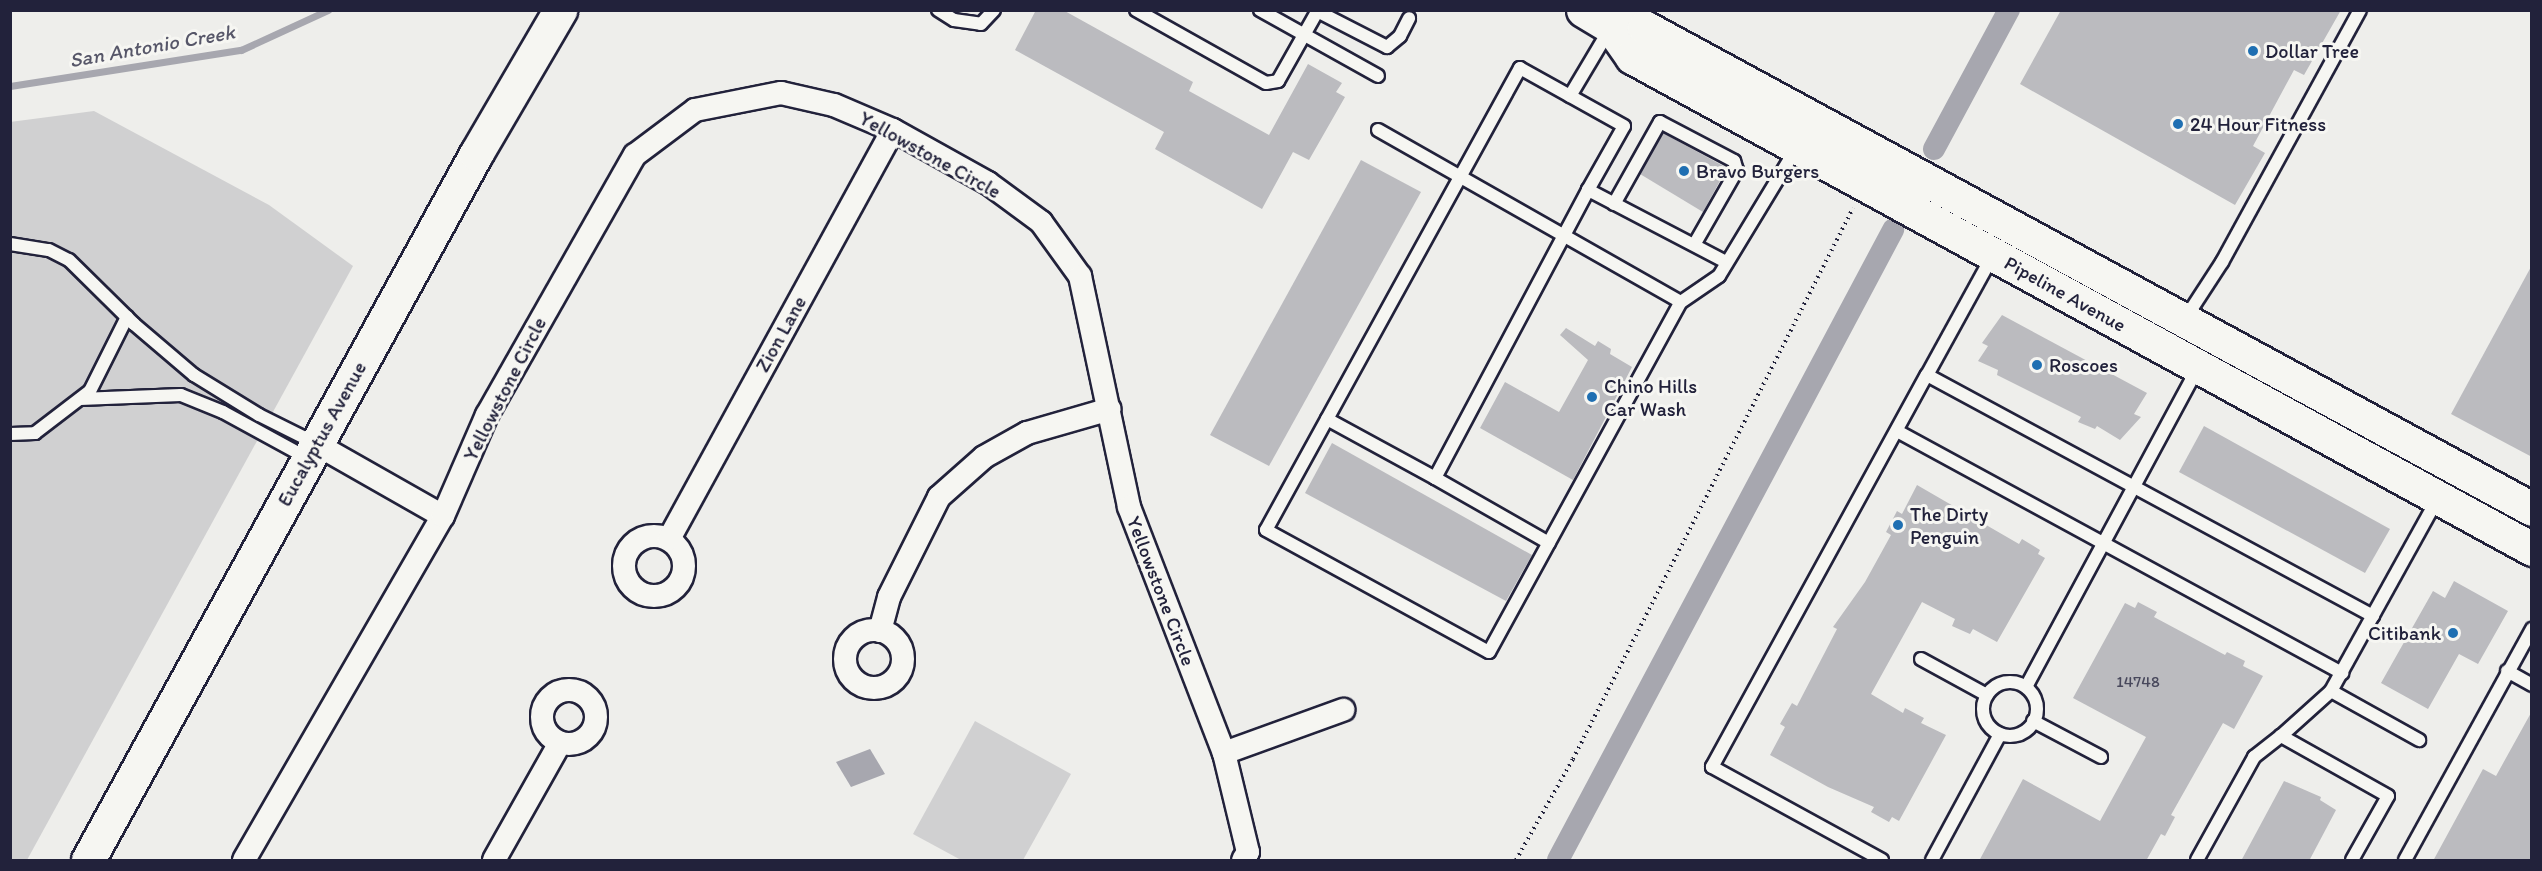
<!DOCTYPE html>
<style>
body{margin:0}
#map{position:relative;width:2542px;height:871px;overflow:hidden;background:#eeeeeb;font-family:Itim,sans-serif}
div>[style]{position:absolute}
[style*='--x']{left:calc(var(--x)*1px);top:calc(var(--y)*1px);width:calc(var(--w)*1px);rotate:calc(var(--a)*1deg)}
.green>*{inset:0;background:#d0d0d1}
.water>*{inset:0;background:#a7a7af}
.stream>*{height:7px;margin:-3.5px;padding:0 3.5px;transform-origin:3.5px;border-radius:3.5px;background:#a7a7af}
.canal>*{height:22px;margin:-11px;padding:0 11px;transform-origin:11px;border-radius:11px;background:#a7a7af}
.building>*{inset:0;background:#bbbbbf}
.path>*{height:4px;margin-top:-2px;transform-origin:0;background:repeating-linear-gradient(90deg,#22223b 0 1.5px,transparent 0 6px)}
.roads{filter:drop-shadow(2px 0 #22223b) drop-shadow(-2px 0 #22223b) drop-shadow(0 2px #22223b) drop-shadow(0 -2px #22223b)}
.lane>*{height:12px;margin:-6px;padding:0 6px;transform-origin:6px;border-radius:6px;background:#f6f6f2}
.lane>.ring{margin:-6px;padding:0;box-sizing:content-box;background:none;border:12px solid #f6f6f2;border-radius:50%}
.street>*{height:22px;margin:-11px;padding:0 11px;transform-origin:11px;border-radius:11px;background:#f6f6f2}
.street>.ring{margin:-11px;padding:0;box-sizing:content-box;background:none;border:22px solid #f6f6f2;border-radius:50%}
.secondary>*{height:33px;margin:-16.5px;padding:0 16.5px;transform-origin:16.5px;border-radius:16.5px;background:#f6f6f2}
.dots>*{width:16px;height:16px;translate:-50% -50%;box-sizing:border-box;border:3px solid #f6f6f2;border-radius:50%}
span{translate:-50% -50%;white-space:nowrap;text-align:center;line-height:1.15;-webkit-text-stroke:6px #f6f6f2;paint-order:stroke}
.number-label{font-size:16px;color:#48485c}
.number-label span{-webkit-text-stroke-width:0}
.poi-label{font-size:20px;color:#22223b}
.left{translate:0 -50%;text-align:left}
.right{translate:-100% -50%;text-align:right}
.street-label{font-size:20px;color:#22223b}
.water-label{font-size:21px;color:#575769;font-style:italic}
.frame{position:absolute;inset:0;border:12px solid #22223b;pointer-events:none}
</style>
<div id="map">
<div class="green">
<i style="clip-path:polygon(94px 111px,269px 205px,353px 266px,27px 860px,10px 860px,10px 122px)"></i>
<i style="clip-path:polygon(975px 721px,1071px 774px,1023px 860px,961px 860px,913px 834px)"></i>
</div>
<div class="water">
<i style="clip-path:polygon(870px 749px,885px 774px,851px 787px,836px 762px)"></i>
</div>
<div class="stream">
<i style="--x:10;--y:86;--w:234;--a:-8.9"></i>
<i style="--x:241;--y:50;--w:96;--a:-24.7"></i>
</div>
<div class="canal">
<i style="--x:1934;--y:149;--w:158;--a:-61.7"></i>
<i style="--x:1558;--y:860;--w:714;--a:-62"></i>
</div>
<div class="building">
<i style="clip-path:polygon(1036px 10px,1063px 10px,1193px 82px,1189px 91px,1269px 135px,1308px 64px,1342px 83px,1336px 92px,1345px 97px,1309px 160px,1293px 152px,1262px 209px,1155px 149px,1164px 132px,1015px 50px)"></i>
<i style="clip-path:polygon(2061px 10px,2341px 10px,2304px 75px,2294px 70px,2253px 146px,2265px 153px,2235px 205px,2020px 84px)"></i>
<i style="clip-path:polygon(1663px 133px,1727px 168px,1703px 212px,1640px 174px)"></i>
<i style="clip-path:polygon(1361px 160px,1421px 192px,1269px 466px,1210px 435px)"></i>
<i style="clip-path:polygon(2532px 265px,2532px 457px,2451px 414px)"></i>
<i style="clip-path:polygon(2002px 315px,2147px 393px,2134px 414px,2141px 417px,2120px 440px,2097px 426px,2095px 429px,2078px 422px,2081px 417px,1997px 375px,1998px 370px,1978px 361px,1988px 346px,1982px 343px)"></i>
<i style="clip-path:polygon(1566px 328px,1595px 346px,1598px 341px,1611px 349px,1610px 354px,1632px 367px,1573px 480px,1480px 428px,1505px 382px,1559px 412px,1588px 360px,1560px 335px)"></i>
<i style="clip-path:polygon(2204px 426px,2390px 529px,2365px 573px,2179px 472px)"></i>
<i style="clip-path:polygon(1332px 443px,1532px 555px,1506px 601px,1305px 493px)"></i>
<i style="clip-path:polygon(1917px 485px,2019px 544px,2022px 539px,2040px 550px,2038px 554px,2045px 558px,1997px 642px,1973px 629px,1970px 634px,1952px 626px,1955px 619px,1922px 602px,1871px 694px,1903px 713px,1905px 708px,1924px 718px,1921px 723px,1946px 735px,1899px 821px,1892px 817px,1889px 822px,1871px 812px,1874px 807px,1828px 787px,1770px 755px,1785px 727px,1780px 724px,1792px 703px,1797px 706px,1837px 629px,1833px 627px,1865px 582px,1891px 535px,1886px 532px,1897px 511px,1902px 514px)"></i>
<i style="clip-path:polygon(2454px 581px,2508px 611px,2478px 664px,2459px 654px,2428px 709px,2381px 683px,2433px 591px,2445px 598px)"></i>
<i style="clip-path:polygon(2138px 602px,2157px 612px,2154px 617px,2225px 655px,2227px 652px,2245px 661px,2243px 666px,2263px 676px,2234px 729px,2223px 723px,2171px 815px,2175px 817px,2165px 836px,2161px 834px,2146px 861px,1979px 861px,2023px 779px,2100px 821px,2146px 737px,2073px 698px,2125px 603px,2135px 608px)"></i>
<i style="clip-path:polygon(2532px 711px,2532px 861px,2433px 861px,2483px 769px,2496px 776px)"></i>
<i style="clip-path:polygon(2284px 781px,2321px 797px,2320px 800px,2336px 810px,2309px 861px,2241px 861px)"></i>
</div>
<div class="path">
<i style="--x:1516;--y:860;--w:116;--a:-60.6"></i>
<i style="--x:1573;--y:759;--w:618;--a:-63.06"></i>
</div>
<div class="roads">
<div class="lane">
<i style="--x:938;--y:10;--w:19;--a:32"></i>
<i style="--x:954;--y:20;--w:27;--a:8"></i>
<i style="--x:981;--y:24;--w:19;--a:-47"></i>
<i style="--x:1136;--y:10;--w:149;--a:29.3"></i>
<i style="--x:1266;--y:83;--w:12;--a:-9"></i>
<i style="--x:1278;--y:81;--w:81;--a:-60.6"></i>
<i style="--x:1260;--y:10;--w:135;--a:29.2"></i>
<i style="--x:1317;--y:11;--w:79;--a:27.2"></i>
<i style="--x:1387;--y:47;--w:17;--a:-40"></i>
<i style="--x:1400;--y:36;--w:20;--a:-63"></i>
<i style="--x:1570;--y:96;--w:100;--a:-59.3"></i>
<i style="--x:1378;--y:130;--w:348;--a:29.6"></i>
<i style="--x:1614;--y:204;--w:94;--a:-60.7"></i>
<i style="--x:1660;--y:122;--w:84;--a:27.8"></i>
<i style="--x:1734;--y:161;--w:9;--a:72"></i>
<i style="--x:1737;--y:170;--w:86;--a:119.8"></i>
<i style="--x:10;--y:244;--w:39;--a:9"></i>
<i style="--x:49;--y:250;--w:22;--a:27"></i>
<i style="--x:69;--y:260;--w:91;--a:44.6"></i>
<i style="--x:134;--y:324;--w:79;--a:40.4"></i>
<i style="--x:194;--y:375;--w:76;--a:31.6"></i>
<i style="--x:259;--y:415;--w:63;--a:26.6"></i>
<i style="--x:1993;--y:255;--w:137;--a:118.8"></i>
<i style="--x:1927;--y:375;--w:507;--a:28.38"></i>
<i style="--x:1726;--y:262;--w:156;--a:-152.4"></i>
<i style="--x:1588;--y:190;--w:73;--a:-60.6"></i>
<i style="--x:1624;--y:126;--w:119;--a:-150.9"></i>
<i style="--x:1520;--y:68;--w:527;--a:118.8"></i>
<i style="--x:1266;--y:530;--w:254;--a:28.7"></i>
<i style="--x:1489;--y:652;--w:399;--a:-61.3"></i>
<i style="--x:1681;--y:302;--w:46;--a:-34.4"></i>
<i style="--x:1719;--y:276;--w:149;--a:-58.8"></i>
<i style="--x:2185;--y:319;--w:68;--a:-57"></i>
<i style="--x:2222;--y:262;--w:287;--a:-61.3"></i>
<i style="--x:80;--y:399;--w:101;--a:-2.3"></i>
<i style="--x:181;--y:395;--w:45;--a:22"></i>
<i style="--x:223;--y:412;--w:96;--a:28.7"></i>
<i style="--x:1327;--y:419;--w:123;--a:28.6"></i>
<i style="--x:1435;--y:478;--w:326;--a:-62"></i>
<i style="--x:1897;--y:431;--w:507;--a:28.54"></i>
<i style="--x:10;--y:434;--w:25;--a:-2"></i>
<i style="--x:35;--y:433;--w:69;--a:-37.4"></i>
<i style="--x:90;--y:391;--w:83;--a:-63.4"></i>
<i style="--x:1435;--y:478;--w:131;--a:29.7"></i>
<i style="--x:1921;--y:659;--w:75;--a:28.6"></i>
<i style="--x:2507;--y:671;--w:29;--a:29"></i>
<i class="ring" style="left:1983px;top:682px;width:42px;height:42px"></i>
<i style="--x:2026;--y:687;--w:362;--a:-61.7"></i>
<i style="--x:2331;--y:691;--w:101;--a:29.1"></i>
<i style="--x:2033;--y:721;--w:77;--a:27.9"></i>
<i style="--x:1882;--y:860;--w:194;--a:-151.3"></i>
<i style="--x:1712;--y:767;--w:447;--a:-61.3"></i>
<i style="--x:1932;--y:860;--w:143;--a:-61.6"></i>
<i style="--x:2197;--y:860;--w:118;--a:-61"></i>
<i style="--x:2254;--y:757;--w:34;--a:-38"></i>
<i style="--x:2352;--y:860;--w:73;--a:-60.6"></i>
<i style="--x:2388;--y:796;--w:123;--a:-150.7"></i>
<i style="--x:2281;--y:736;--w:67;--a:-42"></i>
<i style="--x:2331;--y:691;--w:221;--a:-61"></i>
<i style="--x:2405;--y:860;--w:264;--a:-61.2"></i>
</div>
<div class="street">
<i style="--x:316;--y:444;--w:146;--a:29.6"></i>
<i class="ring" style="left:624px;top:536px;width:38px;height:38px"></i>
<i style="--x:669;--y:539;--w:466;--a:-61.3"></i>
<i class="ring" style="left:845px;top:630px;width:36px;height:36px"></i>
<i style="--x:880;--y:631;--w:35;--a:-75"></i>
<i style="--x:889;--y:597;--w:112;--a:-63.4"></i>
<i style="--x:939;--y:497;--w:60;--a:-41.6"></i>
<i style="--x:984;--y:457;--w:49;--a:-29.2"></i>
<i style="--x:1027;--y:433;--w:86;--a:-16.1"></i>
<i class="ring" style="left:542px;top:690px;width:32px;height:32px"></i>
<i style="--x:1224;--y:753;--w:127;--a:-19.9"></i>
<i style="--x:244;--y:860;--w:397;--a:-60"></i>
<i style="--x:443;--y:516;--w:110;--a:-66.5"></i>
<i style="--x:487;--y:415;--w:299;--a:-60.4"></i>
<i style="--x:635;--y:155;--w:75;--a:-36.9"></i>
<i style="--x:695;--y:110;--w:88;--a:-11.2"></i>
<i style="--x:781;--y:93;--w:54;--a:12.8"></i>
<i style="--x:834;--y:105;--w:64;--a:23"></i>
<i style="--x:893;--y:130;--w:109;--a:29.2"></i>
<i style="--x:988;--y:183;--w:66;--a:36.3"></i>
<i style="--x:1041;--y:222;--w:67;--a:54.2"></i>
<i style="--x:1080;--y:276;--w:236;--a:78"></i>
<i style="--x:1129;--y:507;--w:264;--a:68.9"></i>
<i style="--x:1224;--y:753;--w:102;--a:76.4"></i>
<i style="--x:1248;--y:852;--w:9;--a:122"></i>
<i style="--x:494;--y:860;--w:134;--a:-60.6"></i>
</div>
<div class="secondary">
<i style="--x:1583;--y:10;--w:33;--a:31"></i>
<i style="--x:1611;--y:27;--w:37;--a:55"></i>
<i style="--x:1632;--y:57;--w:1026;--a:28.66"></i>
<i style="--x:1611;--y:27;--w:33;--a:0"></i>
<i style="--x:1644;--y:27;--w:1010;--a:28.49"></i>
<i style="--x:88;--y:860;--w:806;--a:-61.21"></i>
<i style="--x:476;--y:154;--w:167;--a:-59.7"></i>
</div>
</div>
<div class="dots">
<i style="left:2253px;top:51px;background:#1f6fb2"></i>
<i style="left:2178px;top:124px;background:#1f6fb2"></i>
<i style="left:1684px;top:171px;background:#1f6fb2"></i>
<i style="left:2037px;top:365px;background:#1f6fb2"></i>
<i style="left:1592px;top:397px;background:#1f6fb2"></i>
<i style="left:1898px;top:525px;background:#1f6fb2"></i>
<i style="left:2453px;top:633px;background:#1f6fb2"></i>
</div>
<div class="number-label">
<span style="left:2138px;top:682px">14748</span>
</div>
<div class="poi-label">
<span class="left" style="left:2265px;top:51px">Dollar Tree</span>
<span class="left" style="left:2190px;top:124px">24 Hour Fitness</span>
<span class="left" style="left:1696px;top:171px">Bravo Burgers</span>
<span class="left" style="left:2049px;top:365px">Roscoes</span>
<span class="left" style="left:1604px;top:398px">Chino Hills<br>Car Wash</span>
<span class="left" style="left:1910px;top:526px">The Dirty<br>Penguin</span>
<span class="right" style="left:2441px;top:633px">Citibank</span>
</div>
<div class="street-label">
<span style="left:930px;top:155px;rotate:29deg">Yellowstone Circle</span>
<span style="left:2065px;top:294px;rotate:29deg">Pipeline Avenue</span>
<span style="left:781px;top:334px;rotate:-61deg">Zion Lane</span>
<span style="left:505px;top:389px;rotate:-63deg">Yellowstone Circle</span>
<span style="left:322px;top:434px;rotate:-61deg">Eucalyptus Avenue</span>
<span style="left:1161px;top:591px;rotate:69deg">Yellowstone Circle</span>
</div>
<div class="water-label">
<span style="left:152px;top:46px;rotate:-10deg">San Antonio Creek</span>
</div>
<div class="frame"></div>
</div>
